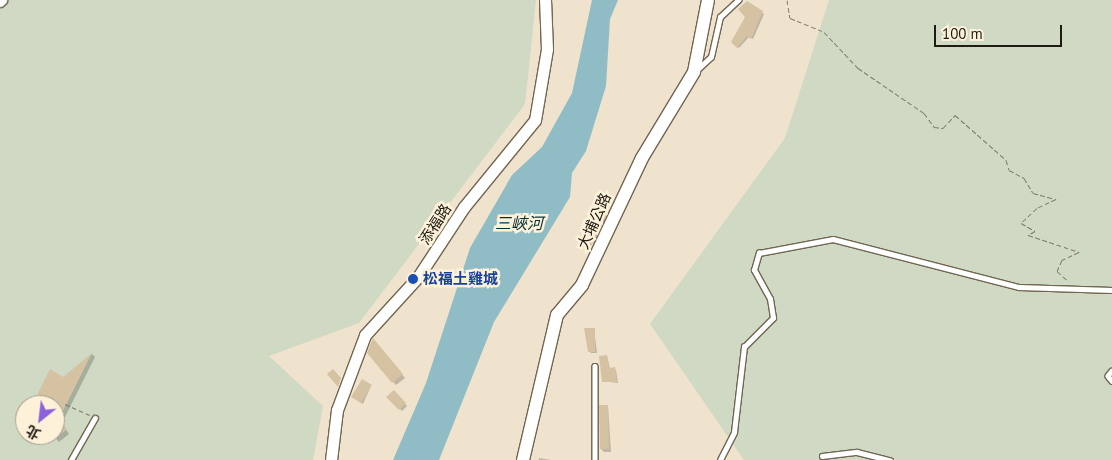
<!DOCTYPE html>
<meta charset="utf-8">
<style>
body{margin:0}
#map{position:relative;width:1112px;height:460px;overflow:hidden;background:#f0e3cd;font-family:"PT Sans","Noto Sans TC",sans-serif}
div>[style]{position:absolute}
[style*='--x']{left:calc(var(--x)*1px);top:calc(var(--y)*1px);width:calc(var(--w)*1px);rotate:calc(var(--a)*1deg)}
.green>*{inset:0;background:#cfd9c3}
.water>*{inset:0;background:#90bdc5}
.shadow>*{inset:0;background:#0003}
.building>*{inset:0;background:#d5c2a2}
.path>*{height:1px;margin-top:-0.5px;transform-origin:0;background:repeating-linear-gradient(90deg,#81796a 0 5px,transparent 0 7.5px)}
.roads{filter:drop-shadow(1px 0 #716652) drop-shadow(-1px 0 #716652) drop-shadow(0 1px #716652) drop-shadow(0 -1px #716652)}
.lane>*{height:4.5px;margin:-2.25px;padding:0 2.25px;transform-origin:2.25px;border-radius:2.25px;background:#fff}
.street>*{height:9px;margin:-4.5px;padding:0 4.5px;transform-origin:4.5px;border-radius:4.5px;background:#fff}
.secondary>*{height:11px;margin:-5.5px;padding:0 5.5px;transform-origin:5.5px;border-radius:5.5px;background:#fff}
.primary>*{height:12px;margin:-6px;padding:0 6px;transform-origin:6px;border-radius:6px;background:#fff}
.dots>*{width:14px;height:14px;translate:-50% -50%;box-sizing:border-box;border:2px solid #fdf1da;border-radius:50%}
span{translate:-50% -50%;white-space:nowrap;text-align:center;line-height:1.15;-webkit-text-stroke:5px #fdf1da;paint-order:stroke}
.street-label{font-size:15px;color:#1f1b13}
.transit-label{font-size:15px;color:#164399;font-weight:700}
.left{translate:0 -50%;text-align:left}
.water-label{font-size:16px;color:#022f35;font-style:italic}
.north{position:absolute;left:15px;top:395px;width:50px;height:50px;box-sizing:border-box;background:#fdf1da;border:1px solid #a49b8a;border-radius:50%;rotate:209deg;font-size:14px;font-weight:700;line-height:20px;text-align:center;color:#1f1b13}
.north::after{content:'';display:block;margin:auto;width:18px;height:22px;background:#8c62dc;clip-path:polygon(50% 0,100% 100%,50% 72%,0 100%)}
.scale{position:absolute;left:934px;top:25px;width:128px;height:22px;box-sizing:border-box;border:2px solid #1f1b13;border-top:0;padding-left:6px;font-size:15px;line-height:18px;white-space:nowrap;color:#1f1b13;-webkit-text-stroke:4px #fdf1da;paint-order:stroke}
</style>
<div id="map">
<div class="green">
<i style="clip-path:polygon(evenodd,0 0,536px 0,525px 104px,359px 323px,269px 356px,323px 406px,313px 460px,0 460px,0 0,25px 405px,55px 405px,55px 435px,25px 435px,25px 405px)"></i>
<i style="clip-path:polygon(829px 0,1112px 0,1112px 460px,744px 460px,650px 324px,785px 138px)"></i>
</div>
<div class="water">
<i style="clip-path:polygon(592px 0,618px 0,610px 19px,606px 86px,586px 151px,572px 173px,570px 197px,494px 322px,439px 460px,393px 460px,426px 383px,470px 248px,512px 175px,542px 147px,572px 93px)"></i>
</div>
<div class="shadow">
<i style="clip-path:polygon(747px 3px,764px 14px,753px 39px,749px 37px,739px 48px,732px 42px,747px 17px)"></i>
<i style="clip-path:polygon(592px 216px,606px 219px,593px 247px,595px 228px)"></i>
<i style="clip-path:polygon(594px 329px,597px 353px,591px 353px,589px 351px)"></i>
<i style="clip-path:polygon(373px 340px,405px 378px,396px 385px,368px 353px)"></i>
<i style="clip-path:polygon(92px 354px,95px 357px,62px 423px,69px 434px,59px 442px,53px 435px,55px 405px,34px 405px)"></i>
<i style="clip-path:polygon(607px 356px,610px 369px,616px 370px,618px 383px,603px 381px)"></i>
<i style="clip-path:polygon(371px 386px,363px 404px,354px 398px)"></i>
<i style="clip-path:polygon(394px 392px,407px 406px,402px 411px,388px 397px)"></i>
<i style="clip-path:polygon(608px 406px,611px 452px,604px 452px,601px 449px)"></i>
<i style="clip-path:polygon(539px 458px,551px 460px,539px 460px)"></i>
</div>
<div class="building">
<i style="clip-path:polygon(747px 1px,763px 11px,751px 39px,747px 36px,737px 48px,731px 42px,745px 17px,738px 9px)"></i>
<i style="clip-path:polygon(601px 214px,606px 216px,591px 246px,587px 244px,594px 227px,587px 224px,591px 215px,599px 218px)"></i>
<i style="clip-path:polygon(584px 328px,595px 328px,595px 352px,588px 352px)"></i>
<i style="clip-path:polygon(373px 338px,403px 374px,392px 383px,367px 353px)"></i>
<i style="clip-path:polygon(92px 353px,59px 419px,66px 430px,55px 439px,55px 405px,32px 405px,50px 369px,63px 377px)"></i>
<i style="clip-path:polygon(607px 355px,609px 368px,615px 367px,617px 382px,602px 382px,599px 356px)"></i>
<i style="clip-path:polygon(333px 369px,341px 378px,338px 387px,327px 374px)"></i>
<i style="clip-path:polygon(362px 379px,372px 385px,361px 403px,351px 397px)"></i>
<i style="clip-path:polygon(394px 390px,406px 403px,399px 410px,386px 397px)"></i>
<i style="clip-path:polygon(599px 405px,608px 405px,609px 449px,600px 449px)"></i>
</div>
<div class="path">
<i style="--x:787;--y:0;--w:18;--a:81"></i>
<i style="--x:790;--y:18;--w:37;--a:22"></i>
<i style="--x:824;--y:32;--w:50;--a:46.6"></i>
<i style="--x:858;--y:68;--w:80;--a:34.3"></i>
<i style="--x:924;--y:113;--w:17;--a:54"></i>
<i style="--x:934;--y:127;--w:9;--a:6"></i>
<i style="--x:943;--y:128;--w:18;--a:-47"></i>
<i style="--x:955;--y:115;--w:68;--a:41.4"></i>
<i style="--x:1006;--y:160;--w:10;--a:73"></i>
<i style="--x:1009;--y:170;--w:17;--a:28"></i>
<i style="--x:1024;--y:178;--w:17;--a:59"></i>
<i style="--x:1033;--y:193;--w:24;--a:15"></i>
<i style="--x:1056;--y:199;--w:21;--a:155"></i>
<i style="--x:1037;--y:208;--w:22;--a:137"></i>
<i style="--x:1021;--y:223;--w:16;--a:30"></i>
<i style="--x:1035;--y:231;--w:8;--a:150"></i>
<i style="--x:1028;--y:235;--w:54;--a:18.4"></i>
<i style="--x:1079;--y:252;--w:19;--a:155"></i>
<i style="--x:1062;--y:260;--w:12;--a:114"></i>
<i style="--x:1057;--y:271;--w:15;--a:42"></i>
<i style="--x:65;--y:404;--w:27;--a:24"></i>
</div>
<div class="roads">
<div class="lane">
<i style="--x:699;--y:68;--w:16;--a:-43"></i>
<i style="--x:711;--y:57;--w:41;--a:-77.3"></i>
<i style="--x:720;--y:17;--w:25;--a:-43"></i>
<i style="--x:595;--y:366;--w:94;--a:90"></i>
<i style="--x:1112;--y:371;--w:6;--a:129"></i>
<i style="--x:1108;--y:376;--w:6;--a:51"></i>
<i style="--x:822;--y:456;--w:35;--a:-7"></i>
<i style="--x:857;--y:452;--w:34;--a:14"></i>
<i style="--x:71;--y:460;--w:48;--a:-60.3"></i>
<i style="--x:720;--y:460;--w:31;--a:-63"></i>
<i style="--x:734;--y:432;--w:86;--a:-83.3"></i>
<i style="--x:744;--y:347;--w:41;--a:-45"></i>
<i style="--x:773;--y:318;--w:19;--a:-99"></i>
<i style="--x:770;--y:299;--w:33;--a:-119"></i>
<i style="--x:754;--y:270;--w:18;--a:-74"></i>
<i style="--x:759;--y:253;--w:75;--a:-10.7"></i>
<i style="--x:833;--y:239;--w:192;--a:14.5"></i>
<i style="--x:1019;--y:287;--w:93;--a:1.8"></i>
</div>
<div class="street">
<i style="--x:0;--y:2;--w:3;--a:-45"></i>
</div>
<div class="secondary">
<i style="--x:331;--y:460;--w:50;--a:-83.2"></i>
<i style="--x:337;--y:410;--w:80;--a:-69.5"></i>
<i style="--x:365;--y:335;--w:79;--a:-47.6"></i>
<i style="--x:418;--y:277;--w:84;--a:-56.7"></i>
<i style="--x:464;--y:207;--w:112;--a:-50.8"></i>
<i style="--x:535;--y:120;--w:72;--a:-80.4"></i>
<i style="--x:547;--y:49;--w:49;--a:-92.3"></i>
</div>
<div class="primary">
<i style="--x:523;--y:460;--w:149;--a:-76.8"></i>
<i style="--x:557;--y:315;--w:39;--a:-50"></i>
<i style="--x:582;--y:285;--w:140;--a:-64.7"></i>
<i style="--x:642;--y:158;--w:100;--a:-58.8"></i>
<i style="--x:694;--y:72;--w:73;--a:-79"></i>
</div>
</div>
<div class="dots">
<i style="left:413px;top:279px;background:#1a4fb4"></i>
</div>
<div class="street-label">
<span style="left:594px;top:221px;rotate:-66deg">大埔公路</span>
<span style="left:435px;top:224px;rotate:-57deg">添福路</span>
</div>
<div class="transit-label">
<span class="left" style="left:423px;top:279px">松福土雞城</span>
</div>
<div class="water-label">
<span style="left:519px;top:223px">三峽河</span>
</div>
<div class="north">北</div>
<div class="scale">100 m</div>
</div>
